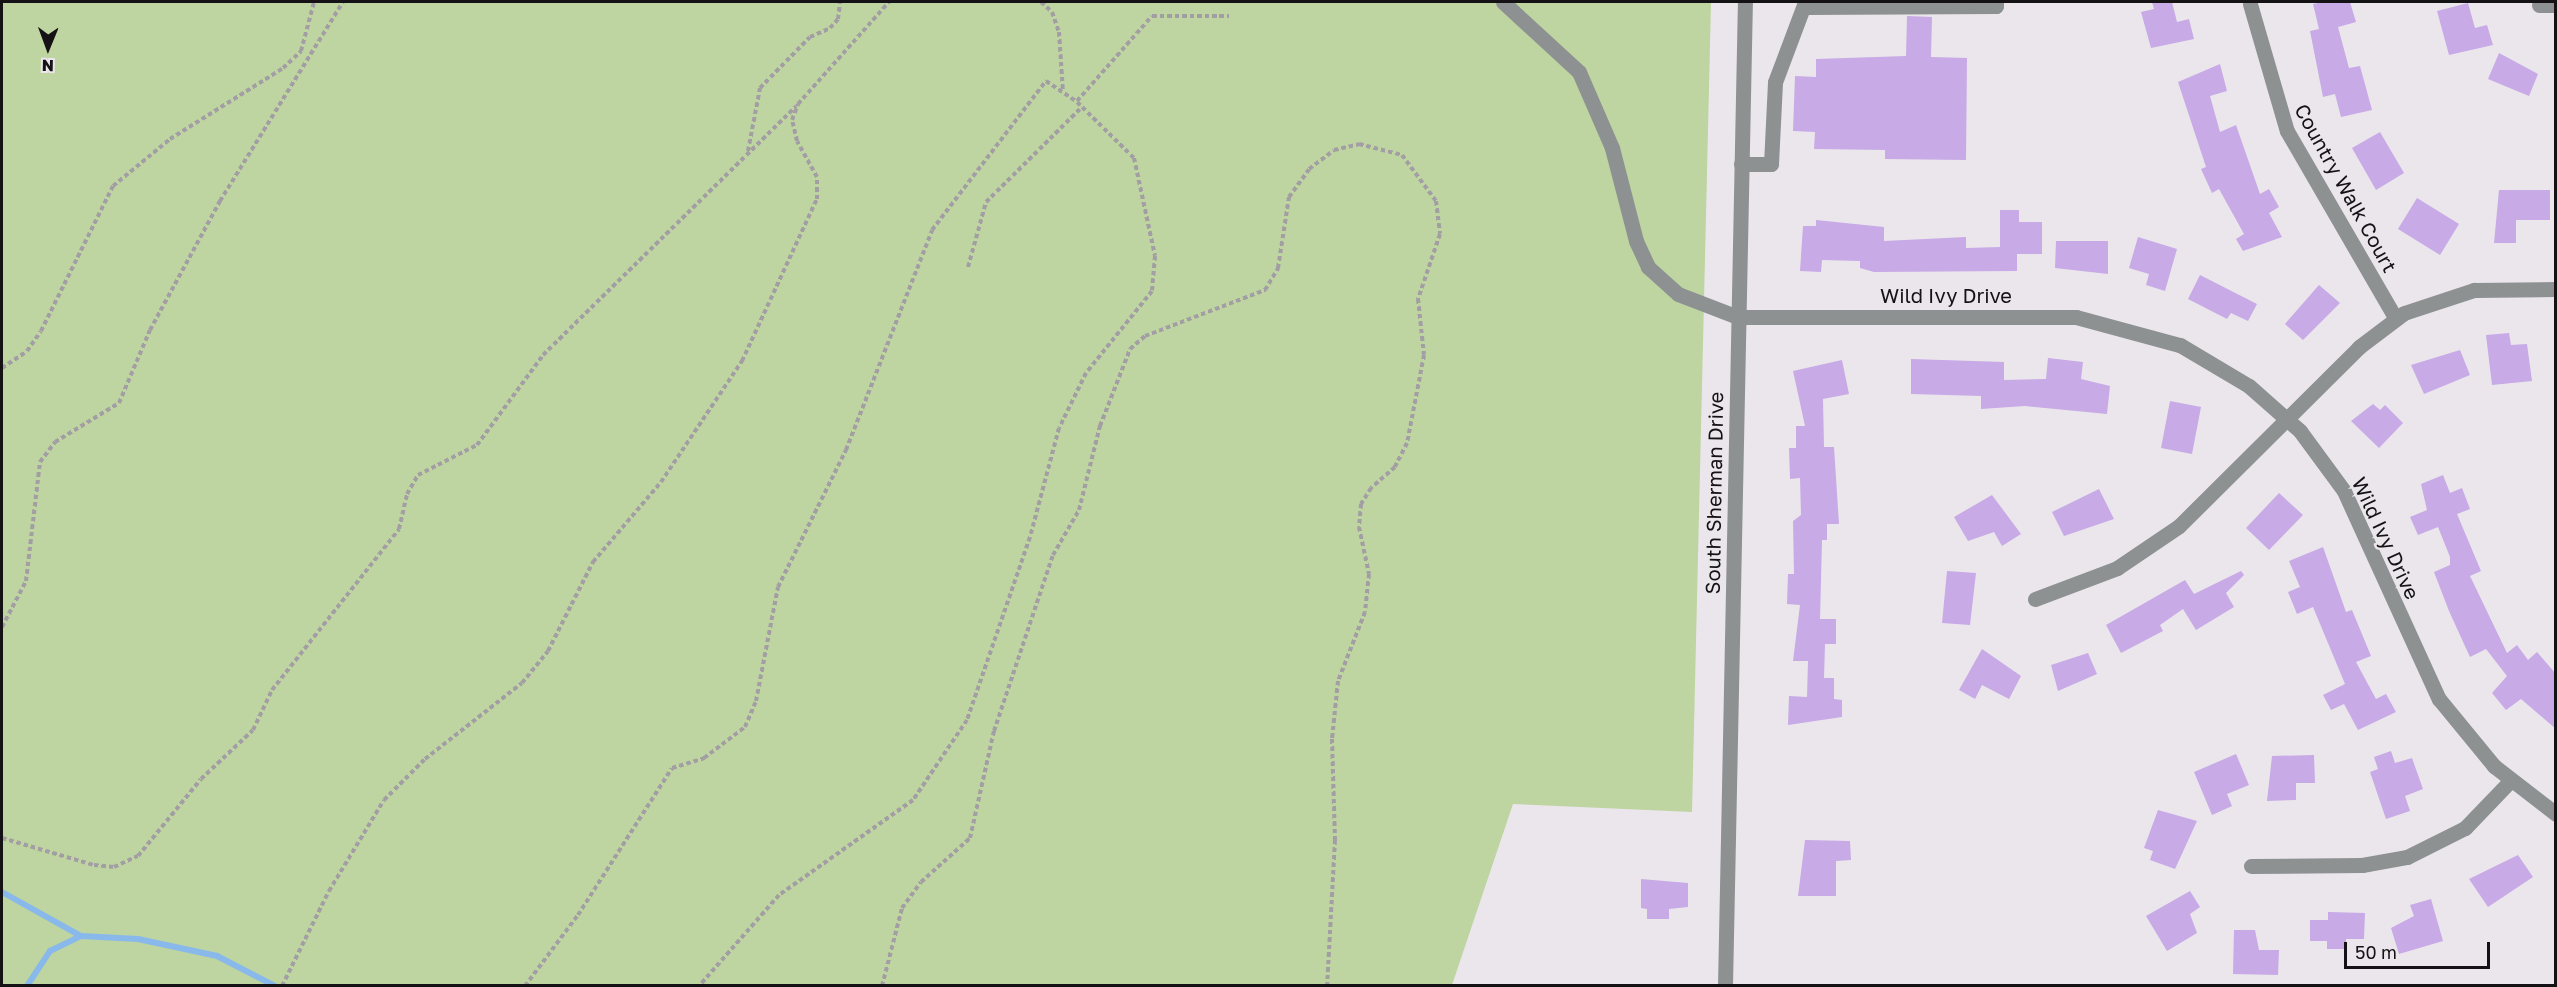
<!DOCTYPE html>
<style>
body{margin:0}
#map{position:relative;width:2557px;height:987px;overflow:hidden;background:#ebe6ec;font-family:"Golos Text",sans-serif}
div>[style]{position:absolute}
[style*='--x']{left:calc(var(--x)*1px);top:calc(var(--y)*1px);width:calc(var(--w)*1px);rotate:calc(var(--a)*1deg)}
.green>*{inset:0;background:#bed4a1}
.stream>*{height:6px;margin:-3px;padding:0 3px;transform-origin:3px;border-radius:3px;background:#88b9ea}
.building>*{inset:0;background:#c7aae6}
.path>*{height:4px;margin-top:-2px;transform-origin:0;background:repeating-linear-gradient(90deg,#a29ea3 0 4.5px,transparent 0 7.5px)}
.minor>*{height:15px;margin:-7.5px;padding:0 7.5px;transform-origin:7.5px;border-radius:7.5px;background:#8d9192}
span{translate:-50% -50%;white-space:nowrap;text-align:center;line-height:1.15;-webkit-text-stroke:5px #ebe6ec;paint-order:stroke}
.street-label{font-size:20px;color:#141214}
.frame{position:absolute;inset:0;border:3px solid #141214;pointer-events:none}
.north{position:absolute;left:18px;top:18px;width:60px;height:60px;-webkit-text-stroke:4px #ebe6ec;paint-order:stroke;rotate:181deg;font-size:16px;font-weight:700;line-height:24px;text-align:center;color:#141214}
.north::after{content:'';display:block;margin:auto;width:21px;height:27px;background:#141214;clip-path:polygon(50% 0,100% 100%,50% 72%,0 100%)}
.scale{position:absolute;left:2344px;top:942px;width:146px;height:27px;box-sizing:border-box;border:3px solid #141214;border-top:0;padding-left:8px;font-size:18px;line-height:21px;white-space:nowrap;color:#141214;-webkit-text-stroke:4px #ebe6ec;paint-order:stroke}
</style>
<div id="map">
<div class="green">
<i style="clip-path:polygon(2px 2px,1711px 2px,1692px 812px,1513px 804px,1452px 985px,2px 986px)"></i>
</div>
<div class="stream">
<i style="--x:2;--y:892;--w:90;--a:29.1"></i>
<i style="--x:27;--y:986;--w:42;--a:-56.7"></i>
<i style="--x:50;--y:951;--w:34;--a:-26"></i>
<i style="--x:81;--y:936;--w:57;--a:3"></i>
<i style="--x:138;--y:939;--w:81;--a:12.1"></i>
<i style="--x:217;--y:956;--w:65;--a:27.3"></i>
</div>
<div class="building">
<i style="clip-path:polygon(2152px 2px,2172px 2px,2177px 22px,2189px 19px,2194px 39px,2151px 48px,2141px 12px,2154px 9px)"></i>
<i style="clip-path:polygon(2324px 2px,2350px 2px,2356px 22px,2338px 27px,2349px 68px,2360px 66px,2372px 110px,2341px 117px,2335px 94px,2323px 97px,2310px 31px,2319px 29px,2313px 4px)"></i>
<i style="clip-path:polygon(2468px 3px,2475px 28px,2487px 25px,2493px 45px,2449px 55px,2437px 11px)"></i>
<i style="clip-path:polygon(1907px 16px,1932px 17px,1931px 57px,1967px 58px,1966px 160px,1885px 159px,1885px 150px,1814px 149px,1815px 132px,1793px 131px,1795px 76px,1816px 77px,1816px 59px,1906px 56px)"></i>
<i style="clip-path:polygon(2499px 53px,2538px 74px,2529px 96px,2488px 79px)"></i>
<i style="clip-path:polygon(2220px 64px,2227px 91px,2210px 96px,2220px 132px,2236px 125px,2260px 194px,2269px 189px,2279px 207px,2269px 213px,2282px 237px,2243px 251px,2236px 239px,2244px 234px,2219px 189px,2212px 193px,2201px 169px,2206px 167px,2178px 82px)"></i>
<i style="clip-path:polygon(2380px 132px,2404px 173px,2376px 190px,2352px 148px)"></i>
<i style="clip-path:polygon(2499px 190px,2550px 190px,2550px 220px,2516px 220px,2516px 243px,2494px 243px)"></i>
<i style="clip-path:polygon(2417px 198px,2459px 224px,2440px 255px,2398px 229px)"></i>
<i style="clip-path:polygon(2000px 210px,2019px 210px,2019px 222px,2042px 222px,2042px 254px,2017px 254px,2017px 271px,1874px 272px,1860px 268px,1860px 261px,1822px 260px,1821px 272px,1800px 271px,1803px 226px,1816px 226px,1816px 220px,1884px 227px,1884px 241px,1966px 237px,1966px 248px,2000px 247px)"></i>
<i style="clip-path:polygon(2138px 237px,2177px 249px,2165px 291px,2146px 285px,2149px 274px,2129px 268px)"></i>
<i style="clip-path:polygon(2056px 241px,2108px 241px,2108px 274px,2055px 268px)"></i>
<i style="clip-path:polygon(2200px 275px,2257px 304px,2248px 321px,2231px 313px,2227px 319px,2188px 299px)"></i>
<i style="clip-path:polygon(2319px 285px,2340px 303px,2303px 340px,2285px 324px)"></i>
<i style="clip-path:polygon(2509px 333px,2511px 345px,2527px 344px,2532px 381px,2492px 385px,2486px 335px)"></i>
<i style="clip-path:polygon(2460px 350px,2470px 375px,2424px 394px,2411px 365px)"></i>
<i style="clip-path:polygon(2048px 358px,2083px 362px,2081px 379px,2110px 386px,2107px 414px,2025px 406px,1981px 409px,1981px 396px,1911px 394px,1911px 359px,2004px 362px,2004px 380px,2046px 379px)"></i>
<i style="clip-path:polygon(1842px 360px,1849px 394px,1823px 399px,1824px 447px,1834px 447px,1839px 524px,1827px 524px,1827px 540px,1822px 540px,1820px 619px,1836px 619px,1836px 644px,1825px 644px,1824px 678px,1834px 678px,1834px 699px,1842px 700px,1842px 717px,1788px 725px,1789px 696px,1807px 697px,1808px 661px,1793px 661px,1800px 605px,1787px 604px,1788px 574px,1794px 574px,1793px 521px,1801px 515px,1800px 478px,1790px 479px,1789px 448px,1796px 448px,1796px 426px,1805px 426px,1793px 371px)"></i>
<i style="clip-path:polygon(2170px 401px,2201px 407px,2192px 454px,2161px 448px)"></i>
<i style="clip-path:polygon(2373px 404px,2380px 410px,2385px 405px,2403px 423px,2379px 448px,2351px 421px)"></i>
<i style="clip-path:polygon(2443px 475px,2450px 493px,2462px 488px,2470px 509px,2457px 514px,2481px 571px,2470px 576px,2507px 653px,2517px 645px,2528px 660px,2537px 652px,2556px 674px,2556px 729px,2521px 699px,2506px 710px,2492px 693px,2507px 676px,2486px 649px,2470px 657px,2449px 611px,2434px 572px,2450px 565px,2450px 557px,2438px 527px,2418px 535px,2410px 517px,2427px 510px,2421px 484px)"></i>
<i style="clip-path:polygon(2099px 489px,2114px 519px,2064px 536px,2052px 512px)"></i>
<i style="clip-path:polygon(2279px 493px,2303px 515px,2269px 550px,2246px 528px)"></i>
<i style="clip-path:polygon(1992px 495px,2021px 534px,2002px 546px,1994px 532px,1968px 541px,1954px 517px)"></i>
<i style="clip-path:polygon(2323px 547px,2346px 612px,2352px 610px,2371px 656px,2356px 662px,2376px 699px,2386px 694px,2396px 712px,2358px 730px,2344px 704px,2331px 710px,2323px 695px,2345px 684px,2313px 607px,2297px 614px,2288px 592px,2300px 587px,2289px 561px)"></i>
<i style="clip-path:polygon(1947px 571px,1976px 573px,1970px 625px,1942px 623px)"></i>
<i style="clip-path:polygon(2241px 571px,2244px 575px,2226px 593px,2234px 607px,2196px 630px,2183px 609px,2160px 625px,2163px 631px,2121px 653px,2106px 625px,2185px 580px,2194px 594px)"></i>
<i style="clip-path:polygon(1982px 649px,2021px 676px,2009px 699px,1982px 685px,1975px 699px,1959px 690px)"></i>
<i style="clip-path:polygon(2088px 653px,2097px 674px,2058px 691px,2051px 665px)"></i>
<i style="clip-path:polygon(2391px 751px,2395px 763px,2412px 758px,2423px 789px,2405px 796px,2410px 811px,2386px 819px,2370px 772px,2378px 769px,2374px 757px)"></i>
<i style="clip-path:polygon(2236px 754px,2249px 785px,2227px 794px,2232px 806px,2212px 815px,2194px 772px)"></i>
<i style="clip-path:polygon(2314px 755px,2315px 783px,2296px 783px,2296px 800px,2267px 801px,2272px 756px)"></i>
<i style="clip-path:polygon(2158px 810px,2197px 821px,2175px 869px,2150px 860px,2153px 851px,2144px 848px)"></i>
<i style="clip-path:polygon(1805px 840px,1850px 841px,1851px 860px,1836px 861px,1836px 896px,1798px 896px)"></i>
<i style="clip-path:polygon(2518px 855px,2533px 877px,2488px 907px,2469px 879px)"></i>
<i style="clip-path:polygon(1641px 879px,1688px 883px,1688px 907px,1669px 909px,1669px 919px,1647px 919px,1647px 909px,1641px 908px)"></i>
<i style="clip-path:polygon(2190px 891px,2200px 907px,2190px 914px,2197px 933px,2167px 951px,2146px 916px)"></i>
<i style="clip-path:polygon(2431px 899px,2443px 941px,2399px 954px,2391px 928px,2414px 916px,2410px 905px)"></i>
<i style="clip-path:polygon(2328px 912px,2365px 913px,2364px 939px,2346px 939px,2346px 949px,2327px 949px,2327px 941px,2310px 941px,2310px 920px,2328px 920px)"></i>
<i style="clip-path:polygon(2234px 930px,2255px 930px,2259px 950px,2279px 950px,2278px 975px,2233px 974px)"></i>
</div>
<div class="path">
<i style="--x:1041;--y:2;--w:15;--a:42"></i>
<i style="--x:1052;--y:12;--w:21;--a:71"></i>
<i style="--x:1059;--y:32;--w:60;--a:86.2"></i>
<i style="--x:1077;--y:101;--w:113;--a:-48.6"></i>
<i style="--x:1152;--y:16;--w:77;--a:0"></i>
<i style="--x:748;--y:151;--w:64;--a:-79.2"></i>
<i style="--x:760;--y:88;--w:71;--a:-45.6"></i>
<i style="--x:810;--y:37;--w:22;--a:-24"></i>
<i style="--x:830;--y:28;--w:12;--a:-48"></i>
<i style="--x:838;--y:19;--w:17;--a:-83"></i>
<i style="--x:968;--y:267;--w:67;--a:-74.5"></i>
<i style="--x:986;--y:202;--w:135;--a:-44.7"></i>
<i style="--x:2;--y:368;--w:30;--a:-34"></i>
<i style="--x:27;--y:351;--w:24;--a:-55"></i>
<i style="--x:41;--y:331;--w:162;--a:-63.6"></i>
<i style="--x:113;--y:186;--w:74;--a:-39.5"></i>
<i style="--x:170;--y:139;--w:133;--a:-32.1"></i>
<i style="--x:283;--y:68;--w:25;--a:-43"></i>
<i style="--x:301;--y:51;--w:51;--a:-75.1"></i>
<i style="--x:2;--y:627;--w:52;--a:-62.4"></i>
<i style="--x:26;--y:581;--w:120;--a:-83.3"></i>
<i style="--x:40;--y:462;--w:25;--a:-53"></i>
<i style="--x:55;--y:442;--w:75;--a:-31.4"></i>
<i style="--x:119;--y:403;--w:79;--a:-67"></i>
<i style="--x:150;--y:330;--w:147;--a:-61.5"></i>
<i style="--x:220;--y:201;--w:234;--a:-58.3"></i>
<i style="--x:2;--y:838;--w:96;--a:16.4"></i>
<i style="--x:94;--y:865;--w:20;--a:6"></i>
<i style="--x:114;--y:867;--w:26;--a:-25"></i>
<i style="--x:138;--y:856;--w:99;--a:-50.7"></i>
<i style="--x:201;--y:779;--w:71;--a:-43.3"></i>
<i style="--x:253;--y:730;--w:44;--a:-64.6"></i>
<i style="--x:272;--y:690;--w:205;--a:-51.7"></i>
<i style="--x:399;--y:529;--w:36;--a:-77"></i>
<i style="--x:407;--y:494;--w:22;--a:-60"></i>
<i style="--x:418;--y:475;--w:66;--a:-27"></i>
<i style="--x:477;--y:445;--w:112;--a:-53.7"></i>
<i style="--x:543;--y:355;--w:355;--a:-44.5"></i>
<i style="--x:282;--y:986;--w:106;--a:-63.7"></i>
<i style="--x:329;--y:891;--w:106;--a:-58.9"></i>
<i style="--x:384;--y:800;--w:58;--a:-45"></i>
<i style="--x:425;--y:759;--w:123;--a:-38.1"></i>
<i style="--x:522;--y:683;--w:41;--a:-50.9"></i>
<i style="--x:548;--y:651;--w:100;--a:-63.2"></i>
<i style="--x:593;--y:562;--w:105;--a:-49.6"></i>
<i style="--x:661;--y:482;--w:146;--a:-56.2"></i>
<i style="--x:742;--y:361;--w:179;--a:-65.2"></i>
<i style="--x:817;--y:199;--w:22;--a:-90"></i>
<i style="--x:817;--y:177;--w:41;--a:-119.1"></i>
<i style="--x:797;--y:141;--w:22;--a:-103"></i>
<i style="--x:792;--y:120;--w:17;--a:-69"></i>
<i style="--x:798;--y:104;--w:137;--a:-48.3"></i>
<i style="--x:525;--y:986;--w:89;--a:-53.3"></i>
<i style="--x:578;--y:915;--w:174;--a:-57.4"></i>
<i style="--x:672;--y:768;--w:34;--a:-17"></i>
<i style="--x:704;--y:758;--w:51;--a:-37.1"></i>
<i style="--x:745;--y:727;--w:28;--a:-67"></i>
<i style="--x:756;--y:701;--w:116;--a:-79.1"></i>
<i style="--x:778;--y:587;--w:153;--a:-63.6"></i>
<i style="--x:846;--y:450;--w:236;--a:-68.6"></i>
<i style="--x:932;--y:230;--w:188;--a:-52.6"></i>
<i style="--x:1046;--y:81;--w:37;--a:34"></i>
<i style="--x:1077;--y:102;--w:80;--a:44.5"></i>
<i style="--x:1134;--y:158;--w:100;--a:77.9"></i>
<i style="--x:1155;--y:256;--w:35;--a:95"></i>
<i style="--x:1152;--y:291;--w:105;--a:128.8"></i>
<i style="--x:1086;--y:373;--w:61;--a:116.1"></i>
<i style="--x:1059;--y:428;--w:113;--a:104.9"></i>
<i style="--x:1030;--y:537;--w:194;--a:109"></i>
<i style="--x:967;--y:720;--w:97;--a:124"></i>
<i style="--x:913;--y:800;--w:164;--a:144.7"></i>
<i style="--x:779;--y:895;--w:121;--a:131.3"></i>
<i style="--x:882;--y:986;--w:81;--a:-75.6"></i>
<i style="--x:902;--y:908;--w:32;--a:-54"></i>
<i style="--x:921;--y:882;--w:66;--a:-41.9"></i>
<i style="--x:970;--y:838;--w:110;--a:-77.4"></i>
<i style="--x:994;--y:731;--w:186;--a:-71.5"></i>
<i style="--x:1053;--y:555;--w:52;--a:-60"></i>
<i style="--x:1079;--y:510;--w:87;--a:-76"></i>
<i style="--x:1100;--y:426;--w:83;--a:-68.7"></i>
<i style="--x:1130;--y:349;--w:20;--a:-41"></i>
<i style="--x:1145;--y:336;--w:129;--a:-21"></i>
<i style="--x:1265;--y:290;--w:26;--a:-59"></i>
<i style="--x:1278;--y:268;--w:72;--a:-81.2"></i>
<i style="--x:1289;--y:197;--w:34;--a:-54"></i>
<i style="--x:1309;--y:169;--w:31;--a:-37"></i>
<i style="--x:1334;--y:150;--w:26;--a:-13"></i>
<i style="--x:1359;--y:144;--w:44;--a:14.3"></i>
<i style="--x:1402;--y:155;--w:57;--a:53.5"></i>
<i style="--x:1436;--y:201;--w:33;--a:83"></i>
<i style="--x:1440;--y:234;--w:69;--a:108.7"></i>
<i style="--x:1418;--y:299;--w:56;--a:83.9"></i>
<i style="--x:1424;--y:355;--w:90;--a:100.9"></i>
<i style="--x:1407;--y:443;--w:27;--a:117"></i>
<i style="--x:1395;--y:467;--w:32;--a:139"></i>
<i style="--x:1371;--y:488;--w:19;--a:122"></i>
<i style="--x:1361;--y:504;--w:23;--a:95"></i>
<i style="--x:1359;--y:527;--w:48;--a:78"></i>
<i style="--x:1369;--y:574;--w:38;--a:96"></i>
<i style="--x:1365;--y:612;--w:74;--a:111.4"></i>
<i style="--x:1338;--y:681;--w:58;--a:95.9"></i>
<i style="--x:1332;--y:739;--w:101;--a:88.3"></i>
<i style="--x:1335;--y:840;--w:146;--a:93.1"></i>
</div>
<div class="minor">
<i style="--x:1503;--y:2;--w:103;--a:42.6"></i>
<i style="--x:1579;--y:72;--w:83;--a:66.5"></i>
<i style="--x:1612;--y:148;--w:96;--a:75.5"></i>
<i style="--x:1636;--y:241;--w:29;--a:65"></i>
<i style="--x:1648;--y:267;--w:40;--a:42"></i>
<i style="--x:1678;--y:294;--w:64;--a:21"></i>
<i style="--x:1738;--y:317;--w:338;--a:0"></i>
<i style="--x:2076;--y:317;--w:108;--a:15.1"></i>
<i style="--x:2180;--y:345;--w:80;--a:30.7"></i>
<i style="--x:2249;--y:386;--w:68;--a:41.4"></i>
<i style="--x:2300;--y:431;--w:74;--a:53.7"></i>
<i style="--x:2344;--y:491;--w:229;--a:65.5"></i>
<i style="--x:2439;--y:699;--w:87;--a:50.6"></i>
<i style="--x:2494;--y:766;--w:78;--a:37.7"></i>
<i style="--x:2250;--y:4;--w:132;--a:73.8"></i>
<i style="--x:2287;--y:131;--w:217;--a:59.9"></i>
<i style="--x:2539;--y:5;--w:17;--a:0"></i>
<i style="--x:1805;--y:7;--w:191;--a:-0.3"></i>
<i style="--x:1996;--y:6;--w:4;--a:-90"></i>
<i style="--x:1741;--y:164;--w:30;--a:0"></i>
<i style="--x:1771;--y:164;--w:82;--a:-87.2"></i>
<i style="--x:1775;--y:82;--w:85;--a:-69.4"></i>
<i style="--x:2035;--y:599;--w:88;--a:-20.7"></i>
<i style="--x:2117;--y:568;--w:75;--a:-34.1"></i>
<i style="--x:2179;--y:526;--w:254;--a:-44.8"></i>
<i style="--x:2359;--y:347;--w:56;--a:-37.1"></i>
<i style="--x:2404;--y:313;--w:74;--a:-18.2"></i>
<i style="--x:2474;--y:290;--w:82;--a:-0.7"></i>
<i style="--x:2251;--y:866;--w:111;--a:-0.5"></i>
<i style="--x:2362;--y:865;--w:46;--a:-10.1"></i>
<i style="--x:2407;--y:857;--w:65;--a:-26.6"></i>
<i style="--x:2465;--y:828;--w:65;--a:-46.2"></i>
<i style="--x:1725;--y:986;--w:984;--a:-88.84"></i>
</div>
<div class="street-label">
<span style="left:2346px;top:188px;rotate:61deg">Country Walk Court</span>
<span style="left:1946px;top:295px">Wild Ivy Drive</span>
<span style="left:1714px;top:493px;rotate:-89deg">South Sherman Drive</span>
<span style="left:2386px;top:538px;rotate:65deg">Wild Ivy Drive</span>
</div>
<div class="frame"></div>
<div class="north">N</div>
<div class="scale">50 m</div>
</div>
